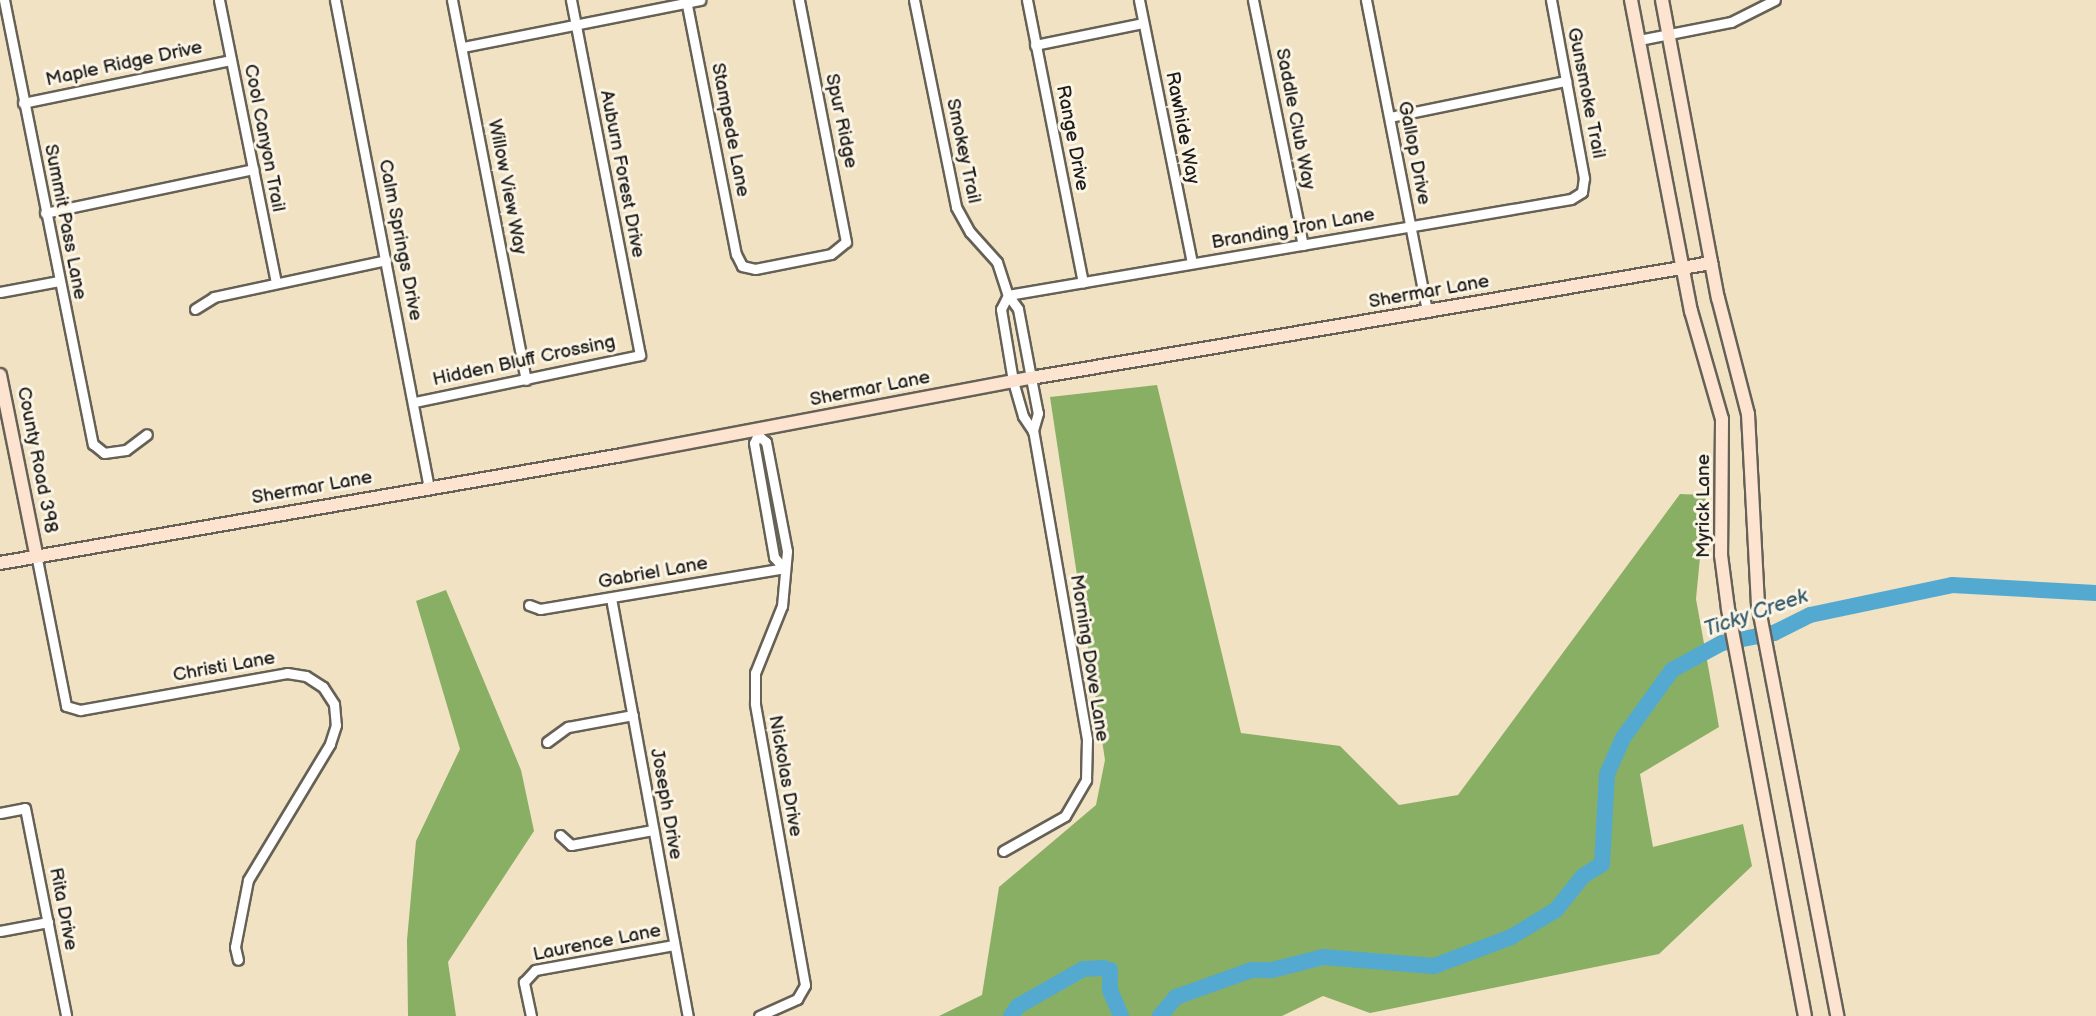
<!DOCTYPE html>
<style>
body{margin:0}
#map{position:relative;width:2096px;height:1016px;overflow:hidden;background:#f0e2c3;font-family:"Balsamiq Sans",sans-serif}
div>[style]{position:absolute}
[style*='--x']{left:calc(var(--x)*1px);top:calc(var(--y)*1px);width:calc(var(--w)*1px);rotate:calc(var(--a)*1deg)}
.forest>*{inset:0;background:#89af64}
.river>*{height:16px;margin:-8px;padding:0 8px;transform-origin:8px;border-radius:8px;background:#54a9d0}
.roads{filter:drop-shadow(2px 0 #666156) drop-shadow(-2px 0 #666156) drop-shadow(0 2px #666156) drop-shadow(0 -2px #666156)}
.street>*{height:9px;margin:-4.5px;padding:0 4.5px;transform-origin:4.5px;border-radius:4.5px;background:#fff}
.secondary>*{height:12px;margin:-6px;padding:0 6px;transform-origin:6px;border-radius:6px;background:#fde4d1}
span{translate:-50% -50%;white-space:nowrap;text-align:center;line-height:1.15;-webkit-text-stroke:6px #fcf5e5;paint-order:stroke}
.street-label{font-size:19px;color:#1c1c1c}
.water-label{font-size:21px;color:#355b6d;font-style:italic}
</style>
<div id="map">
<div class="forest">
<i style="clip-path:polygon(1157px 385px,1241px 733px,1340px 746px,1399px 805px,1458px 795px,1680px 494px,1706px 495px,1696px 599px,1719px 727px,1640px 774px,1653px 847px,1743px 824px,1752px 866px,1659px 954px,1370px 1013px,1323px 996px,1282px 1016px,939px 1016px,982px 995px,999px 887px,1096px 805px,1105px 760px,1050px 397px)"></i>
<i style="clip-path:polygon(446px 590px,521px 770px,534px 831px,448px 962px,456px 1016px,408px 1016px,407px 940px,416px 841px,460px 749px,416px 601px)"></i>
</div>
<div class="river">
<i style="--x:1011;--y:1016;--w:12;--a:-55"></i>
<i style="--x:1018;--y:1006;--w:75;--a:-29.6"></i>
<i style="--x:1083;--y:969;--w:20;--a:-3"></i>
<i style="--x:1103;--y:968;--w:7;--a:16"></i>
<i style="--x:1110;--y:970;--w:20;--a:90"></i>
<i style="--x:1110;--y:990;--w:28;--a:67"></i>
<i style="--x:1160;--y:1016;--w:25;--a:-50"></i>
<i style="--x:1176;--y:997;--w:81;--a:-19.6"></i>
<i style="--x:1252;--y:970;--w:20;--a:0"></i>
<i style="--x:1272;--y:970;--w:53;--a:-14.3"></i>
<i style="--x:1323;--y:957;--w:111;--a:4.6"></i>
<i style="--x:1434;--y:966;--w:82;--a:-20.6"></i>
<i style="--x:1511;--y:937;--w:52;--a:-31"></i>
<i style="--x:1556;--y:910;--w:43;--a:-51.5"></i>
<i style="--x:1583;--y:876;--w:22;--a:-32"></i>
<i style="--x:1602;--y:864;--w:90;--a:-86.8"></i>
<i style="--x:1607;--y:774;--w:39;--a:-66"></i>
<i style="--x:1623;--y:738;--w:84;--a:-54.2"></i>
<i style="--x:1672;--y:670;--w:57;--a:-28.4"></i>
<i style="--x:1722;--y:643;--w:53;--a:-10.9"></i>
<i style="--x:1774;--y:633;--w:40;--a:-26.6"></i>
<i style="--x:1810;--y:615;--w:145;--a:-11.9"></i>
<i style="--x:1952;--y:585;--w:144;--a:3.2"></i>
</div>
<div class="roads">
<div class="street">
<i style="--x:4;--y:0;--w:453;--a:78.7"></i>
<i style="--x:93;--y:444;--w:14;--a:39"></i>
<i style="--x:104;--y:453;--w:22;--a:-8"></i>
<i style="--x:126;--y:450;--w:26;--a:-37"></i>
<i style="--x:219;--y:0;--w:288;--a:78.6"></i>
<i style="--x:335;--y:0;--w:495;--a:79.1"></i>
<i style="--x:452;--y:0;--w:387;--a:79"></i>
<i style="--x:686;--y:0;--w:259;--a:78.9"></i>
<i style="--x:736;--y:254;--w:13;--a:63"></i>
<i style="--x:742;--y:266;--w:13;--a:13"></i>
<i style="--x:755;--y:269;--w:77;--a:-11.2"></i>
<i style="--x:831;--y:254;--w:19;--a:-39"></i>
<i style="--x:846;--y:242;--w:247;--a:-101"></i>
<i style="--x:914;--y:0;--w:211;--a:78.5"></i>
<i style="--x:956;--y:207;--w:29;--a:61"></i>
<i style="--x:970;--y:232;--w:40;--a:48"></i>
<i style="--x:997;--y:262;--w:35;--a:72"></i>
<i style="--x:1008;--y:295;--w:571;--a:-9.68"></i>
<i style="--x:1571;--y:199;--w:13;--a:-32"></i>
<i style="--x:1582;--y:192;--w:14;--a:-82"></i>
<i style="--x:1584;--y:178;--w:181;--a:-100.5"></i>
<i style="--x:1027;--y:0;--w:288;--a:78.8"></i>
<i style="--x:1139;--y:0;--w:268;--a:78.6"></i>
<i style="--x:1253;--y:0;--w:250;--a:78.5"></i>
<i style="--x:1366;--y:0;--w:318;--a:78.9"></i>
<i style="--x:1639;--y:40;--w:94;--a:-11.1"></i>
<i style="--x:1731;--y:22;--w:49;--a:-26.6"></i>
<i style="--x:1035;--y:45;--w:110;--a:-11.5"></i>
<i style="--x:463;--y:47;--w:242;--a:-11.2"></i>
<i style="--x:23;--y:103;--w:212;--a:-11.7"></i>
<i style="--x:1390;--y:117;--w:180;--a:-11.6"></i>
<i style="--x:45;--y:213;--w:213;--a:-11.9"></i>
<i style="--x:0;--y:292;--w:60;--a:-10.6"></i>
<i style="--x:195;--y:309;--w:22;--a:-32"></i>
<i style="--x:214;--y:297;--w:176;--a:-12.1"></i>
<i style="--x:415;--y:402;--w:230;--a:-11.8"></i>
<i style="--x:640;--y:355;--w:362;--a:-101"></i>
<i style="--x:759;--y:432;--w:12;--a:114"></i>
<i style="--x:754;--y:443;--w:116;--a:80"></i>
<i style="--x:774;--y:557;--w:15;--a:48"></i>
<i style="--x:36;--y:554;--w:155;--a:78.8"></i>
<i style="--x:66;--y:706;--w:15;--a:16"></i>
<i style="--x:80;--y:710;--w:210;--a:-10.1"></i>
<i style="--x:287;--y:673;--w:19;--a:9"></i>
<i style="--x:306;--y:676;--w:20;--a:33"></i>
<i style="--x:323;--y:687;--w:20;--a:57"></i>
<i style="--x:334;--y:704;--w:21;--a:85"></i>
<i style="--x:336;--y:725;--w:20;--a:108"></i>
<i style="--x:330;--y:744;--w:159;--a:121.1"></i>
<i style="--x:248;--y:880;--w:68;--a:101"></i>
<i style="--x:235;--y:947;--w:13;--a:77"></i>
<i style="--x:611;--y:598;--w:425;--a:79.6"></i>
<i style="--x:529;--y:605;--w:12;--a:20"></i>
<i style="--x:540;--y:609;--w:247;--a:-9.5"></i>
<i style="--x:547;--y:742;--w:26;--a:-36"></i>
<i style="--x:568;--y:727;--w:66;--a:-10.5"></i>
<i style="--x:0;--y:813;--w:25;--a:-11"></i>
<i style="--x:25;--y:808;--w:212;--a:78.8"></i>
<i style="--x:560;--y:835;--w:15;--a:42"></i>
<i style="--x:571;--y:845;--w:83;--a:-10.4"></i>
<i style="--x:1003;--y:851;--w:71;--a:-29.4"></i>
<i style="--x:1065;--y:816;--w:42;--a:-59.7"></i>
<i style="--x:1086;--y:780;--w:41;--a:-88.6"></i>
<i style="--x:1087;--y:739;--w:313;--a:-99.9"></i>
<i style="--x:1033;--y:431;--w:18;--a:-124"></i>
<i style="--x:1023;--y:416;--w:36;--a:-106"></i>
<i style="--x:1013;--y:381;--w:73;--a:-99.5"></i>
<i style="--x:1001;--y:309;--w:16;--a:-63"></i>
<i style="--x:1008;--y:295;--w:17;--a:54"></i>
<i style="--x:1018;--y:309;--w:70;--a:79.3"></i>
<i style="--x:1031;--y:378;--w:36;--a:79"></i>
<i style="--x:1038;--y:413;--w:19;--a:106"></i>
<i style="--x:0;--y:931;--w:49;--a:-10.6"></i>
<i style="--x:531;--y:1016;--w:35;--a:-102"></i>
<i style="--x:524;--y:982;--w:16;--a:-47"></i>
<i style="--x:535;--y:970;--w:141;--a:-10.2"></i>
<i style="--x:759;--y:1016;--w:42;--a:-24.1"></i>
<i style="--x:797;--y:999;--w:16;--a:-60"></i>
<i style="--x:805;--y:985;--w:286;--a:-100.1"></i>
<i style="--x:755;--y:703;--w:30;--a:-90"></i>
<i style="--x:755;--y:673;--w:72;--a:-68.1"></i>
<i style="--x:782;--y:606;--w:55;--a:-84.8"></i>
<i style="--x:787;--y:551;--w:111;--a:-100.9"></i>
<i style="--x:766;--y:442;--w:8;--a:-140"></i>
</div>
<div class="secondary">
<i style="--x:1631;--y:0;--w:317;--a:79.1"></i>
<i style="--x:1691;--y:311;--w:112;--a:74"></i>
<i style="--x:1722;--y:419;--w:136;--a:90.4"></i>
<i style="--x:1721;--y:555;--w:54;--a:82.6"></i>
<i style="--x:1728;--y:609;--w:414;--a:79.3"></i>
<i style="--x:1662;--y:0;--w:303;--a:79.4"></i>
<i style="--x:1718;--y:298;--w:120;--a:75.5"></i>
<i style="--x:1748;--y:414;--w:190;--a:87"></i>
<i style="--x:1758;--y:604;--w:420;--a:79.1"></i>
<i style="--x:0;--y:375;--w:183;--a:78.6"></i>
<i style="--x:0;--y:563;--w:631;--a:-9.85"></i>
<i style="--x:622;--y:455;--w:416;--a:-10.7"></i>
<i style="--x:1031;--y:378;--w:690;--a:-9.6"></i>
</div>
</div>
<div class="street-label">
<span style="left:124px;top:64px;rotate:-12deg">Maple Ridge Drive</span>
<span style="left:1586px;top:93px;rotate:79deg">Gunsmoke Trail</span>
<span style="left:1295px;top:119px;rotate:79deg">Saddle Club Way</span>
<span style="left:841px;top:121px;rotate:78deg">Spur Ridge</span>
<span style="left:1182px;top:128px;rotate:79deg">Rawhide Way</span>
<span style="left:730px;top:130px;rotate:79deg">Stampede Lane</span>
<span style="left:264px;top:138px;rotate:79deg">Cool Canyon Trail</span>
<span style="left:1072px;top:138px;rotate:79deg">Range Drive</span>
<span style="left:963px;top:151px;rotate:78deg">Smokey Trail</span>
<span style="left:1414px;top:153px;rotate:79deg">Gallop Drive</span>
<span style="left:622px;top:174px;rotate:79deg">Auburn Forest Drive</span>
<span style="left:507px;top:187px;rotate:79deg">Willow View Way</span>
<span style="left:65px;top:222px;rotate:79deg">Summit Pass Lane</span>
<span style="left:1293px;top:229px;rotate:-10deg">Branding Iron Lane</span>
<span style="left:400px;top:240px;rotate:79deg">Calm Springs Drive</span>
<span style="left:1429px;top:292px;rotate:-10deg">Shermar Lane</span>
<span style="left:524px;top:361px;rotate:-12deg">Hidden Bluff Crossing</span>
<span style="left:870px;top:389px;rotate:-11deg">Shermar Lane</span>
<span style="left:37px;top:460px;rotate:79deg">County Road 398</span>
<span style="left:312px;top:488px;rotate:-10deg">Shermar Lane</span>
<span style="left:1704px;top:506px;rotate:-90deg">Myrick Lane</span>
<span style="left:653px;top:573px;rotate:-10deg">Gabriel Lane</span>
<span style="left:1089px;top:658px;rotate:81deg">Morning Dove Lane</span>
<span style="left:224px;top:667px;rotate:-10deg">Christi Lane</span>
<span style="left:785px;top:776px;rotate:80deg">Nickolas Drive</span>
<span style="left:666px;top:804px;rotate:80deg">Joseph Drive</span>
<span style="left:63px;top:909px;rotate:79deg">Rita Drive</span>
<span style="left:597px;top:943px;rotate:-11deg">Laurence Lane</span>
</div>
<div class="water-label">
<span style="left:1756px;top:613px;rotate:-19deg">Ticky Creek</span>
</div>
</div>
